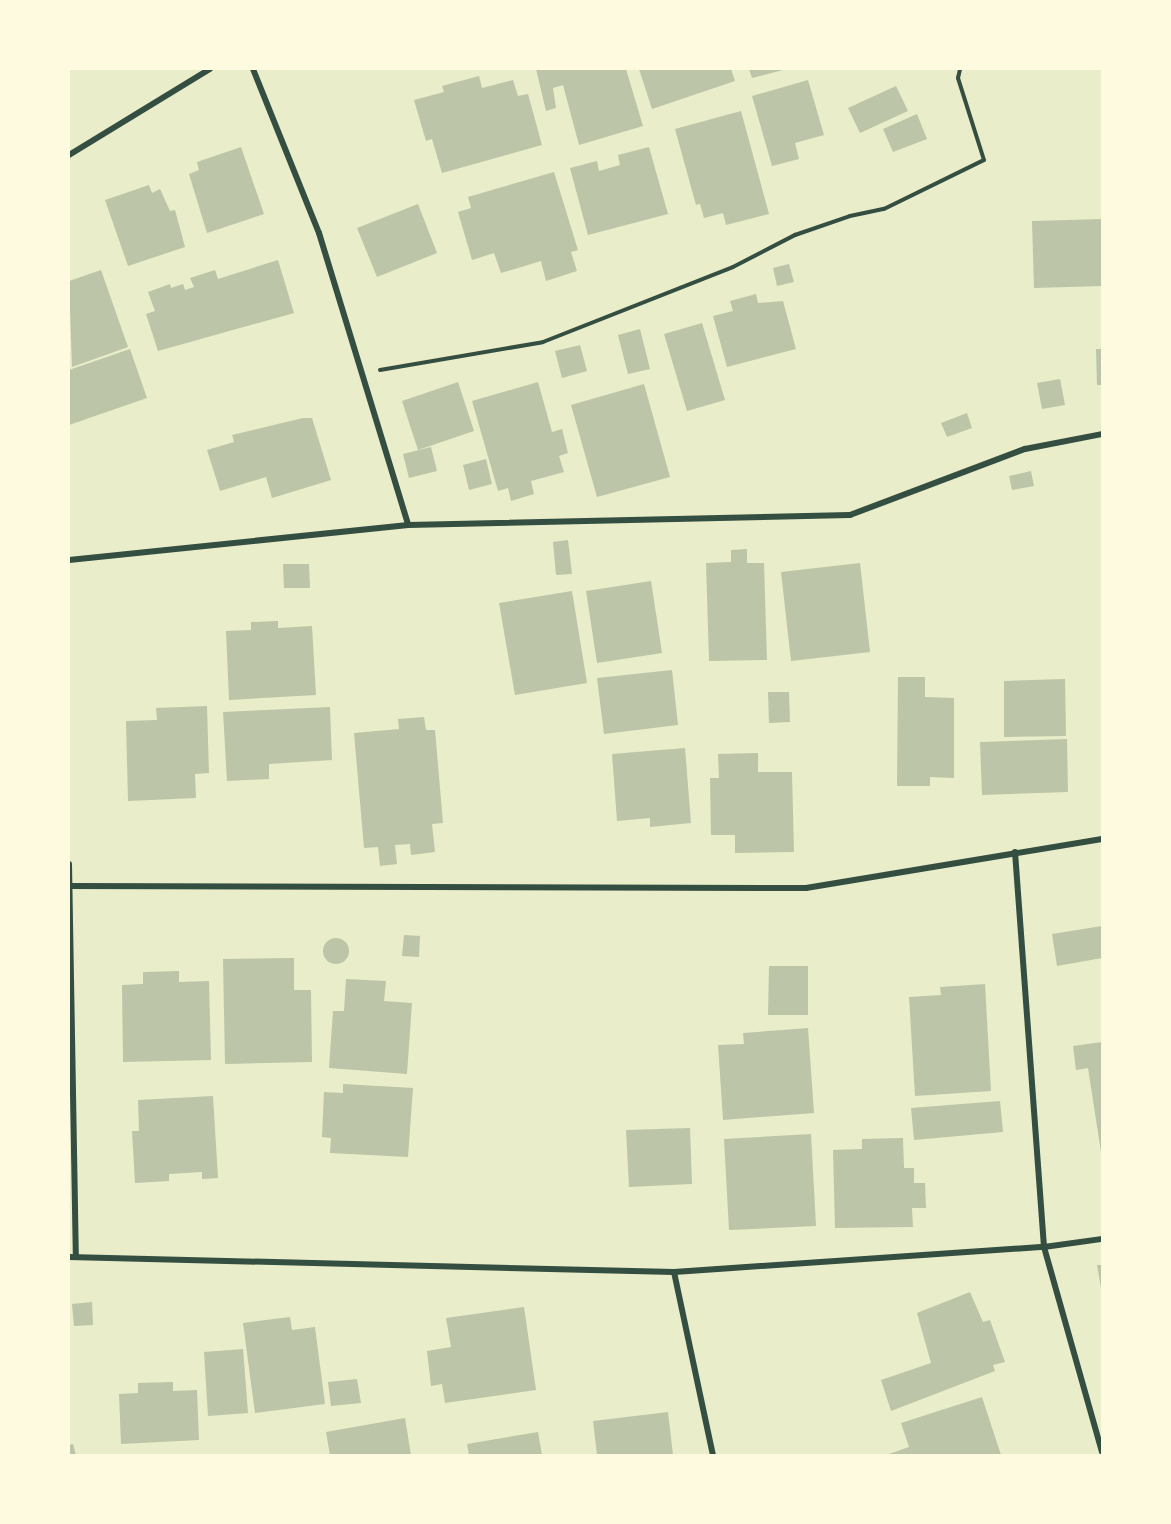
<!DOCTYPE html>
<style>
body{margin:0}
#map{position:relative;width:1171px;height:1524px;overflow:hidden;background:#e9edc9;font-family:"Noto Sans",sans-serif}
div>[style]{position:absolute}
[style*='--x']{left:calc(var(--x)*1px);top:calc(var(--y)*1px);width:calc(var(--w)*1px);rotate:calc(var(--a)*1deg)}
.building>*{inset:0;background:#bcc5a7}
.round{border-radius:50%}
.path>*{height:4px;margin:-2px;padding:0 2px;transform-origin:2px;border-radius:2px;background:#344e41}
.minor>*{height:6px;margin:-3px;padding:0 3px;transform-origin:3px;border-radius:3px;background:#344e41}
span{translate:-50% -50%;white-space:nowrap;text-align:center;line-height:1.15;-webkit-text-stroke:4.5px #fefae0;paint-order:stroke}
.frame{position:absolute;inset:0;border:70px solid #fefae0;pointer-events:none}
</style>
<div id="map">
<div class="building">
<i style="clip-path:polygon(536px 69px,626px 69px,643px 126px,579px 145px,563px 85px,553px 88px,556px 108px,546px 111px)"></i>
<i style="clip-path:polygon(639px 69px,731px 69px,735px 81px,652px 109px)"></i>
<i style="clip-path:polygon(749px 69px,783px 69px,783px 70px,752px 78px)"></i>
<i style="clip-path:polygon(479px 76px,482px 88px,513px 80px,518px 96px,528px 94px,542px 145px,442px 173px,432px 139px,426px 141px,414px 100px,444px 92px,442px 86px)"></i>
<i style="clip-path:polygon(808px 80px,824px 135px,795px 143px,799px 159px,772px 166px,752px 96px)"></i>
<i style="clip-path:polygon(896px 86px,908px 111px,860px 133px,848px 108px)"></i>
<i style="clip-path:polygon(741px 111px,769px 214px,726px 225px,723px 213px,704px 218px,700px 204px,696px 205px,675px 129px)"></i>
<i style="clip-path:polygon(917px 114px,927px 139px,893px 152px,883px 129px)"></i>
<i style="clip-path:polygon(241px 147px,264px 214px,207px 233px,189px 174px,199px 170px,197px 162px)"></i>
<i style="clip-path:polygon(649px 147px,668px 214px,588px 235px,570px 168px,597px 161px,599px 171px,620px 165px,618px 155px)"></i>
<i style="clip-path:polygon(554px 172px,578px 250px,571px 252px,577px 271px,546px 281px,541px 261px,501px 273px,494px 253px,472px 260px,458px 212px,471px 208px,468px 197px)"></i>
<i style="clip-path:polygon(149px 185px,152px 193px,160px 189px,170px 211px,175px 210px,185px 247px,128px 266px,105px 200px)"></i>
<i style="clip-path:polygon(418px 204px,437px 253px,377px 277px,357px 228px)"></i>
<i style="clip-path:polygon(1102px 219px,1102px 286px,1034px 288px,1032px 221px)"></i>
<i style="clip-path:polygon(278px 260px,294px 313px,158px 351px,146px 314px,155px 311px,148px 292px,170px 284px,171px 288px,183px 284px,185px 290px,194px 287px,190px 278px,215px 270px,218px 279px)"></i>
<i style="clip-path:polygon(789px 264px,794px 282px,777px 286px,773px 268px)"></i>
<i style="clip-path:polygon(101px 270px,128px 347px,72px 367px,69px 281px)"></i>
<i style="clip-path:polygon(756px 294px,758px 303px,783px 301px,796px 349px,727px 367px,713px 316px,733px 311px,730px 301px)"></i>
<i style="clip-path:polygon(702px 323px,725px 400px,687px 411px,664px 334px)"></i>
<i style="clip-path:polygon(640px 329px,650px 369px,628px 374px,618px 335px)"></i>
<i style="clip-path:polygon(580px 345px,587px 371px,562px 378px,555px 351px)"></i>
<i style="clip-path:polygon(130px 349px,147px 398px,69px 425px,69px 370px)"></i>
<i style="clip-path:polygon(1096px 349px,1102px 349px,1102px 385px,1097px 385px)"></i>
<i style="clip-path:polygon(1060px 379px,1065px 405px,1042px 409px,1037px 383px)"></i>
<i style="clip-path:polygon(458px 382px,474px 431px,418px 450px,402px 401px)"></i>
<i style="clip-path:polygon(538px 382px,552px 432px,562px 429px,568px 453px,559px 456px,564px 472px,531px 481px,534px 494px,511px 501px,508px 488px,498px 491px,472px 401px)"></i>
<i style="clip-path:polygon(644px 384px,670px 477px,597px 497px,571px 405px)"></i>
<i style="clip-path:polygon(967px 413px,972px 428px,947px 437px,941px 423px)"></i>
<i style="clip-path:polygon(303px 418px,312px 418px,331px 480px,272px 498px,266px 477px,220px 491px,207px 450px,234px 442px,232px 435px)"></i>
<i style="clip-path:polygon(431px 447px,437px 471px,409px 478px,403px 454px)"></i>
<i style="clip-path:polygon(486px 459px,492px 484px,469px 490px,463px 465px)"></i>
<i style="clip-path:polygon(1031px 471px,1034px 486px,1012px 490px,1009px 476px)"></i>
<i style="clip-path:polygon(568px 540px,572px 574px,556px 575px,553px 542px)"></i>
<i style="clip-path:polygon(747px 549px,747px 563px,764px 563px,767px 660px,709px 661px,706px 563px,731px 562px,731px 550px)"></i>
<i style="clip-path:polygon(860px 563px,870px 652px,791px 661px,781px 572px)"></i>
<i style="clip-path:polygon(283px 564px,309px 564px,310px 588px,284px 588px)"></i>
<i style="clip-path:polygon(651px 581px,662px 653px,597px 663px,586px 591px)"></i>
<i style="clip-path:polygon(572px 591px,587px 683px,515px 695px,499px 603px)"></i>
<i style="clip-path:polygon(278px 621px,278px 628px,312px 626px,316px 695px,229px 700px,226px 631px,251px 630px,251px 622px)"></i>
<i style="clip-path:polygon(672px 670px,678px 725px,604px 734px,597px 678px)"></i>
<i style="clip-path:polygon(898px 677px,925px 677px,925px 697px,954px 698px,954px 778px,930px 777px,930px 786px,897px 786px)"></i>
<i style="clip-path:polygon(1065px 679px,1066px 736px,1004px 737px,1004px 681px)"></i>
<i style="clip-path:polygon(768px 692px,789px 692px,790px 722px,769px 723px)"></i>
<i style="clip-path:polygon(207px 706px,209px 773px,195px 774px,196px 798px,128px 801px,126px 721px,157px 720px,156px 708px)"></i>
<i style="clip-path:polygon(330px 707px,332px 760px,269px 764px,269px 779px,227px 781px,223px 712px)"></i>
<i style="clip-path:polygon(424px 717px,426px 730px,435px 730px,443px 823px,432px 824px,435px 852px,411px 855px,410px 844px,395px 845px,397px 864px,380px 866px,378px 847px,364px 848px,354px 733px,399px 729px,398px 719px)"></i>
<i style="clip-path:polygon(1067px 739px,1068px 792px,982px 795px,980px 742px)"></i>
<i style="clip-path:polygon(685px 748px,691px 823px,650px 827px,650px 818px,617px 821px,612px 754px)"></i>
<i style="clip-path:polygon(758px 753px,758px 772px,792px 772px,794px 852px,735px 853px,735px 835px,711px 835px,710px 778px,719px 778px,718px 754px)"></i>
<i style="clip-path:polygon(1102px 926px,1102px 958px,1057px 966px,1052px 934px)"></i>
<i style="clip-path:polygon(404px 935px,420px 936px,419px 957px,402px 956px)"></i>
<i class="round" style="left:323px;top:938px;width:26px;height:26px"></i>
<i style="clip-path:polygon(294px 958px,294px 990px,311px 990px,312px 1062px,225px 1064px,223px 959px)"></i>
<i style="clip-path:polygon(769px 966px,808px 966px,808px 1015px,768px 1015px)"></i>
<i style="clip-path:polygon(179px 971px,179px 982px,209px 981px,211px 1060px,123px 1062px,122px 985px,143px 984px,143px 972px)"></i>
<i style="clip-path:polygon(346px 979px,386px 981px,384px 1001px,412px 1003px,407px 1074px,329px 1068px,333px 1011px,344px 1011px)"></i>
<i style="clip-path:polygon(985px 984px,991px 1091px,915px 1096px,909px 997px,941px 995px,940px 987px)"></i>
<i style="clip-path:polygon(808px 1028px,814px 1113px,723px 1120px,718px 1045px,744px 1044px,743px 1033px)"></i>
<i style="clip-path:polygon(1102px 1042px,1102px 1152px,1101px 1152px,1088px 1068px,1076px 1070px,1073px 1046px)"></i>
<i style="clip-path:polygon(343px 1084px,413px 1088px,408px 1157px,330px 1153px,331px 1138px,322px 1137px,324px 1092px,343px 1093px)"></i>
<i style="clip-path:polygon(213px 1096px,218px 1178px,202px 1179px,202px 1172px,169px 1174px,169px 1181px,135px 1183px,132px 1131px,139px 1131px,138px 1100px)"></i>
<i style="clip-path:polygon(1000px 1101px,1003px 1132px,914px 1140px,911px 1108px)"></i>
<i style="clip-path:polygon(690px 1128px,692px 1184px,629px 1187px,626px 1130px)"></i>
<i style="clip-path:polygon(811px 1134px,816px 1226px,729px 1230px,724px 1139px)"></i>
<i style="clip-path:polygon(903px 1138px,904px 1168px,914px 1168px,914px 1183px,925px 1183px,926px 1208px,912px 1208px,913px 1227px,835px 1228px,833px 1150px,862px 1149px,862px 1139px)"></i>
<i style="clip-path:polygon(1097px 1265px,1102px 1265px,1102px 1288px,1101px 1288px)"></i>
<i style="clip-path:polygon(970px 1292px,983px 1322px,990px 1320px,1005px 1362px,993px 1365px,995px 1371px,891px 1411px,881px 1380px,931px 1363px,917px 1313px)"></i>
<i style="clip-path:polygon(92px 1302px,93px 1325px,74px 1326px,72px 1304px)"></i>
<i style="clip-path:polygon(524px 1307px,536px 1390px,445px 1403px,442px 1384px,431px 1386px,427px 1351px,451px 1347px,446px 1318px)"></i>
<i style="clip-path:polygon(290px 1317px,292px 1330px,315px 1327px,325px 1404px,255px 1413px,243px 1323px)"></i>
<i style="clip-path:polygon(243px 1349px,248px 1413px,208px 1416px,204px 1352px)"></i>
<i style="clip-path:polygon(357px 1379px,361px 1403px,331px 1406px,328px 1382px)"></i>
<i style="clip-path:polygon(173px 1382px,173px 1391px,197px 1390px,199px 1440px,121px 1444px,119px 1394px,138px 1393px,138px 1383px)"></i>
<i style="clip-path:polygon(982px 1397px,1001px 1455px,886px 1455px,909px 1447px,901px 1423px)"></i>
<i style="clip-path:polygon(668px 1412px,673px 1455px,597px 1455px,593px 1421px)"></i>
<i style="clip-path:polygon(405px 1418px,411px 1455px,330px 1455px,326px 1432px)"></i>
<i style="clip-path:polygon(538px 1432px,542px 1455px,469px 1455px,467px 1444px)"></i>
<i style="clip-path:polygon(73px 1444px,76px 1455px,69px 1455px,69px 1445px)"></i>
</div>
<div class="path">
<i style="--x:380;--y:370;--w:165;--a:-9.7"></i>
<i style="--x:543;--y:342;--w:204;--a:-21.5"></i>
<i style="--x:733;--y:267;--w:70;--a:-27.3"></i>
<i style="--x:795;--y:235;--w:58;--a:-19.1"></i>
<i style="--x:850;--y:216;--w:35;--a:-12"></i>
<i style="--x:884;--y:209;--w:111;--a:-26.1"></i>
<i style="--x:984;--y:160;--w:86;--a:-107.6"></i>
<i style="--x:958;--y:78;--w:9;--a:-77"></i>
</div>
<div class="minor">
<i style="--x:253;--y:69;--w:177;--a:68.1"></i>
<i style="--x:319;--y:233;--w:305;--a:73"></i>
<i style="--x:69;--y:155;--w:165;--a:-31.4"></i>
<i style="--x:69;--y:560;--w:341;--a:-5.9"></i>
<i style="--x:408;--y:525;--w:442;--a:-1.3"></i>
<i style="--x:850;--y:515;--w:187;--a:-20.7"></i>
<i style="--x:1025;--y:449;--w:78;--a:-11"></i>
<i style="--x:1015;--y:852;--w:396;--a:85.8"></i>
<i style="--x:1044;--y:1247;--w:213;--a:74.2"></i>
<i style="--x:69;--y:864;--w:393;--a:89"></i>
<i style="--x:69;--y:886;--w:737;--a:0.16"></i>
<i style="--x:806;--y:888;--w:300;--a:-9.4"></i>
<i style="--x:69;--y:1257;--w:605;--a:1.42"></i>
<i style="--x:674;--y:1272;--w:371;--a:-3.9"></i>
<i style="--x:1044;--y:1247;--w:59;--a:-7.9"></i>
<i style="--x:674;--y:1272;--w:187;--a:78"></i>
</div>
<div class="frame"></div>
</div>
